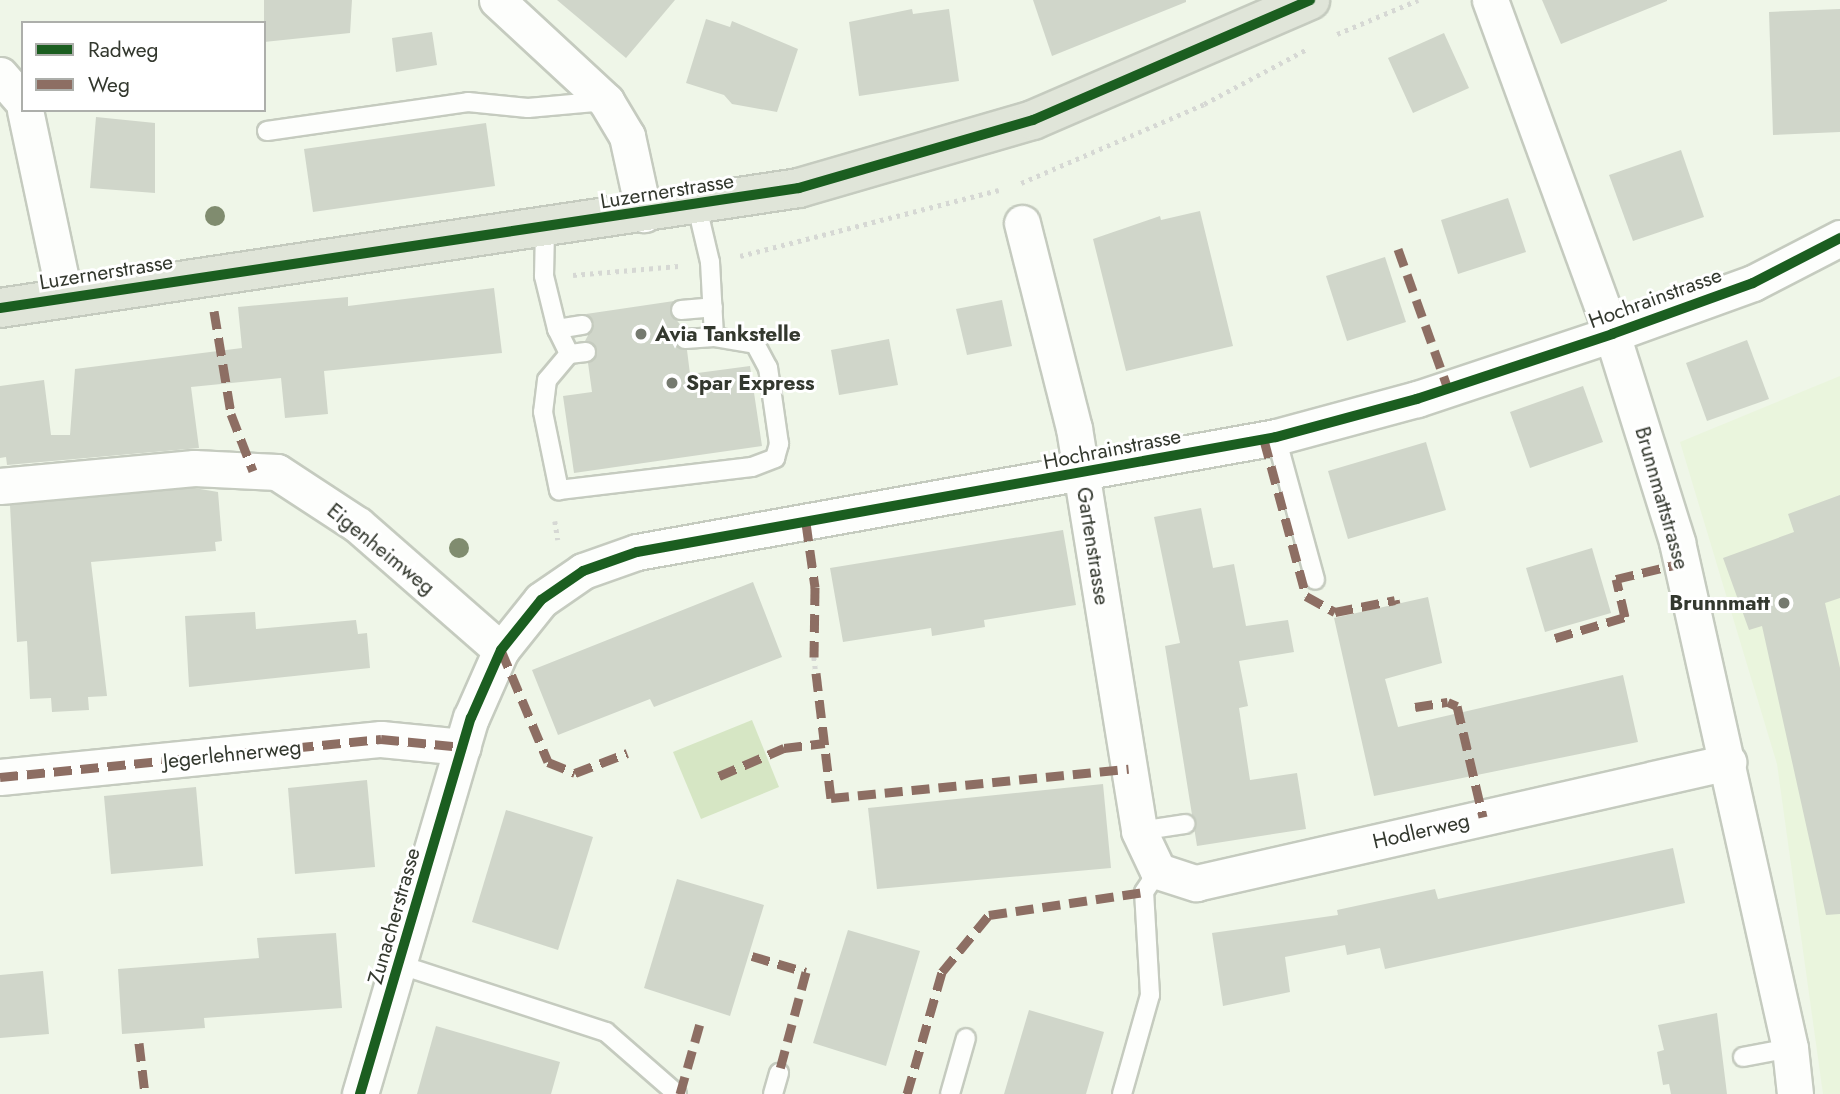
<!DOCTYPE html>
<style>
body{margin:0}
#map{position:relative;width:1840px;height:1094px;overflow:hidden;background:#eff6e8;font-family:Jost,sans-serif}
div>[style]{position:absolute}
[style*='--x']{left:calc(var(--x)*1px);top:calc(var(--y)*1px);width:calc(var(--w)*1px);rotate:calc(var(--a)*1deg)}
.built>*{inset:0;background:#eaf5dd}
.green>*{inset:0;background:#d6e6c4}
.building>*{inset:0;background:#d0d6ca}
.path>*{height:4.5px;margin-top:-2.25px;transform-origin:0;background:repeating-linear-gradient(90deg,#d6d8d4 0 3.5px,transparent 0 8.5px)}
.roads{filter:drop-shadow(2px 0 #c5cbbf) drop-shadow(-2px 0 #c5cbbf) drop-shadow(0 2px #c5cbbf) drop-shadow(0 -2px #c5cbbf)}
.service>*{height:18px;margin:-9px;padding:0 9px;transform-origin:9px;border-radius:9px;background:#fdfefc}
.minor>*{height:35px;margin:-17.5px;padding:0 17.5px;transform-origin:17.5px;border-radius:17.5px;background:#fdfefc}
.primary>*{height:38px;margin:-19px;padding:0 19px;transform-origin:19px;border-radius:19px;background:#e0e5d9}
.quiet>*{height:9px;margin-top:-4.5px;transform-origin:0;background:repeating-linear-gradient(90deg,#8d6e63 0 18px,transparent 0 27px)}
.cycleway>*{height:10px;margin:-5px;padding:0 5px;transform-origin:5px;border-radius:5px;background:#1b5e20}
.trees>*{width:20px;height:20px;margin:-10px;border-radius:50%;background:#808c6f}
.dots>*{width:19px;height:19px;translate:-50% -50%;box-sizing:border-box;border:4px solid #fff;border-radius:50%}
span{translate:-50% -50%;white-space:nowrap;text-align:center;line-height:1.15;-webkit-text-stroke:6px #fff;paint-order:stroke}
.street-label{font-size:21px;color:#33382e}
.poi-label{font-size:21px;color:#33382e;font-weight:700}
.left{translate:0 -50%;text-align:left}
.right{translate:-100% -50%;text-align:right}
.legend{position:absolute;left:21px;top:21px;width:245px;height:91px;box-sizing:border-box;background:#fff;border:2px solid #adafab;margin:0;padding:9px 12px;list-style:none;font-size:21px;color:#33382e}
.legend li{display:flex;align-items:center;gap:14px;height:35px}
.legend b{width:35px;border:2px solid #adafab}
</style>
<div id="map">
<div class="built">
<i style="clip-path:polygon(1840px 376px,1840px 1094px,1823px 1094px,1777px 764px,1680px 442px)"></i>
</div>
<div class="green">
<i style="clip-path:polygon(752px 720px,779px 787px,701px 819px,673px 752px)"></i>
</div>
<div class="building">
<i style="clip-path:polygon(264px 0,352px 0,350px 33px,264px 42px)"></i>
<i style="clip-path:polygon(557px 0,675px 0,626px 58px)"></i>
<i style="clip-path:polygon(1033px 0,1186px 0,1186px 2px,1052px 56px)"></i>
<i style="clip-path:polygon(1542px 0,1667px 0,1667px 1px,1561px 44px)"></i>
<i style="clip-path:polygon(912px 9px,913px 14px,949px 9px,959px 81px,859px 96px,849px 22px)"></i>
<i style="clip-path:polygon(1840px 9px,1840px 132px,1773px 135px,1769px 12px)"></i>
<i style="clip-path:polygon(706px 19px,730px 27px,732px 21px,798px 49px,777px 112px,732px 104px,724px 95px,686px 83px)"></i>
<i style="clip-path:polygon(432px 32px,437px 65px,396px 72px,392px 38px)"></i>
<i style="clip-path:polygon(1444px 33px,1469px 88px,1413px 113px,1388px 58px)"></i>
<i style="clip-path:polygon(96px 117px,155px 123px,155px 193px,90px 188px)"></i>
<i style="clip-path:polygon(486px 123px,495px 186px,313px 212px,304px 149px)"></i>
<i style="clip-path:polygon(1681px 150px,1704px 217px,1633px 241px,1609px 175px)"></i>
<i style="clip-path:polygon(1508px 198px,1526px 252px,1458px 274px,1441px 220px)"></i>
<i style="clip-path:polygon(1200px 211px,1233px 346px,1126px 371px,1093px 239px,1160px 216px,1161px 220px)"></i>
<i style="clip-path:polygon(1385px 257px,1406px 322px,1347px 341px,1326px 276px)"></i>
<i style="clip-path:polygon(494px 288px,502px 353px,324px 371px,328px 414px,285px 418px,281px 378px,191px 387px,199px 448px,7px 465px,6px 457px,0 458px,0 386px,44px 380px,51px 435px,70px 435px,75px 369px,242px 348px,238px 307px,348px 297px,348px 306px)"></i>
<i style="clip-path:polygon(1002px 300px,1012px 346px,967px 355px,956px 309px)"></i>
<i style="clip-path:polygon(674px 301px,670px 312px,683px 328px,674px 340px,687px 350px,690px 374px,750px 366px,762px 446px,574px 473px,563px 396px,592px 392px,588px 363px,597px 351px,585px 341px,594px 324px,586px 314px)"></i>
<i style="clip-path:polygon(889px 339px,898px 385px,839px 395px,831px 350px)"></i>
<i style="clip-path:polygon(1747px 340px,1769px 399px,1707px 421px,1686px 363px)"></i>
<i style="clip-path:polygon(1583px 386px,1603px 442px,1530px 468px,1510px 412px)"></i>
<i style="clip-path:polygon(1426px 442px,1446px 510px,1348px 539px,1328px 471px)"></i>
<i style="clip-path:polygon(194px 488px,218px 492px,222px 541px,215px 542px,216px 551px,91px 562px,107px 696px,88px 697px,89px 710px,52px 712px,51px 698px,30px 699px,27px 641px,17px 642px,10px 505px)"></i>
<i style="clip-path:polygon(1840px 495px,1840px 598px,1825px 603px,1840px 668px,1840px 914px,1826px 915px,1762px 626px,1749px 630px,1723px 558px,1794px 532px,1788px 514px)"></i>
<i style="clip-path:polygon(1201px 508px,1213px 568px,1234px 564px,1246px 626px,1288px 620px,1294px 652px,1239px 661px,1248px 706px,1239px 708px,1250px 780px,1297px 773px,1306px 829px,1197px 846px,1165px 646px,1180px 643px,1154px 517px)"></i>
<i style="clip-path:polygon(1063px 530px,1076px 605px,984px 620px,985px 627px,932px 636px,931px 628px,843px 642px,830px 568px)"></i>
<i style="clip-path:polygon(1592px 548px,1611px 613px,1545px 632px,1526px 568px)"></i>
<i style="clip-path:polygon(753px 582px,782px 657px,654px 707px,650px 699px,558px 735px,532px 670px)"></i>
<i style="clip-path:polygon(1428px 597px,1442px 663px,1385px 679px,1398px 727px,1623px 675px,1638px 742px,1374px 796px,1334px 618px)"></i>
<i style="clip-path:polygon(255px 612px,256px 629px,356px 620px,358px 634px,367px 633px,370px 668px,189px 687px,185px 616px)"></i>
<i style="clip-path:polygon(367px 780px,375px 867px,295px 874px,288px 788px)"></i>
<i style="clip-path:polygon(1103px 784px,1111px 868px,877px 889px,868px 808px)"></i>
<i style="clip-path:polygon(196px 787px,203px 866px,111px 874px,104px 796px)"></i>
<i style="clip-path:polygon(506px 810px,593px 837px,558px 950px,472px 922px)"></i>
<i style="clip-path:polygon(1673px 848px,1685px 903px,1385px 969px,1380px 948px,1347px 955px,1345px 945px,1285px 957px,1290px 992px,1223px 1006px,1212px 933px,1338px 915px,1337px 910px,1435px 889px,1438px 899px)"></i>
<i style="clip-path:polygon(677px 879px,764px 905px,730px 1016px,644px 988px)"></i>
<i style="clip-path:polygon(848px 930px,920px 951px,886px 1066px,813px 1043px)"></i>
<i style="clip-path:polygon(336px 933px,342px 1008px,204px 1018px,205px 1028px,122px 1034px,118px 969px,259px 958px,257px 938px)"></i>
<i style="clip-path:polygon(43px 971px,49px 1034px,0 1038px,0 975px)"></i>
<i style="clip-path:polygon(1029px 1010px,1104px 1032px,1086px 1094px,1004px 1094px)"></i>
<i style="clip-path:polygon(1717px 1013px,1727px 1094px,1671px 1094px,1669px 1084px,1663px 1085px,1657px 1052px,1664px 1050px,1658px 1025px)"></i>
<i style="clip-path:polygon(436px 1026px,560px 1062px,551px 1094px,417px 1094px)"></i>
</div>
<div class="path">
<i style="--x:1337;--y:34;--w:88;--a:-22.8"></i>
<i style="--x:1021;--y:183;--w:199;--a:-23.3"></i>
<i style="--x:1204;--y:104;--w:117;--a:-28.1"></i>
<i style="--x:740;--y:256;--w:267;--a:-14.3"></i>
<i style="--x:573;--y:275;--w:106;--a:-4.9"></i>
<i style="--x:555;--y:521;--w:19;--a:81"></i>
<i style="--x:814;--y:657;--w:16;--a:83"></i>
</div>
<div class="roads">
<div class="service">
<i style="--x:267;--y:131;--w:203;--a:-8.2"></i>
<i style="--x:468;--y:102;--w:60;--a:5.7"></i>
<i style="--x:528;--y:108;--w:78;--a:-5.1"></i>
<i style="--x:697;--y:207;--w:57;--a:76.7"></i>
<i style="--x:710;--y:262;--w:75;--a:86.9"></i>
<i style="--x:545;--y:229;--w:47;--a:91.2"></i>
<i style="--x:544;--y:276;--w:55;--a:76.2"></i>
<i style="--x:557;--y:329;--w:28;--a:64"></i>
<i style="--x:681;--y:310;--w:32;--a:-5"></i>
<i style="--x:557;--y:329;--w:26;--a:-9"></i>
<i style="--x:586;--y:352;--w:17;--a:173"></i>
<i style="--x:569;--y:354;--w:34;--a:130"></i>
<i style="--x:547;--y:380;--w:32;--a:97"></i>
<i style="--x:543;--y:412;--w:80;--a:78.4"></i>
<i style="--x:559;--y:490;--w:194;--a:-6.8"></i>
<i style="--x:752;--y:467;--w:25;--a:-21"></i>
<i style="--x:775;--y:458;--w:15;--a:-74"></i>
<i style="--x:779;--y:444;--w:77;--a:-98.2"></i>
<i style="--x:768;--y:368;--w:27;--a:-118"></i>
<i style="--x:755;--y:344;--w:42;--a:-170.3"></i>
<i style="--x:714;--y:337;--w:29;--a:176"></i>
<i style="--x:1276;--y:437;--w:148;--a:74.7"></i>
<i style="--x:1139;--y:831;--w:47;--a:-8.7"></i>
<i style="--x:401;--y:965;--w:216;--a:18.1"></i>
<i style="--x:606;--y:1032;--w:94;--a:41.1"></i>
<i style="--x:1743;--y:1057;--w:48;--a:-10.8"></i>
<i style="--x:773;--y:1094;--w:22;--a:-74"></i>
<i style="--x:950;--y:1094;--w:58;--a:-74.1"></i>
<i style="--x:1122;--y:1094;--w:103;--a:-74.2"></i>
<i style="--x:1150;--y:995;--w:103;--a:-93.3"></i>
<i style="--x:1144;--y:892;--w:25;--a:-56"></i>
</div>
<div class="minor">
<i style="--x:497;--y:0;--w:149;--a:42.8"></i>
<i style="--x:606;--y:101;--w:41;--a:59"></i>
<i style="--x:627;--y:136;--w:80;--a:77.7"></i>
<i style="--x:1490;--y:0;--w:356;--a:69.9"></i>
<i style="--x:1612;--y:334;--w:218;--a:72.6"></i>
<i style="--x:1677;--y:542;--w:518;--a:77.41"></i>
<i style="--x:1790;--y:1048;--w:46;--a:83.8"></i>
<i style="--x:0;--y:75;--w:35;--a:49"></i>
<i style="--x:25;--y:110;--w:192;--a:78"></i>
<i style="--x:1022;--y:223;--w:211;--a:75.8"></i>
<i style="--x:1074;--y:428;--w:408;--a:80.8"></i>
<i style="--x:1139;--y:831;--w:44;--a:64.6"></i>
<i style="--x:1158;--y:871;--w:40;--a:18"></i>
<i style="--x:1196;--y:883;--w:546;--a:-12.81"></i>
<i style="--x:0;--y:486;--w:195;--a:-5.3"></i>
<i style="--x:194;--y:468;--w:83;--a:2.8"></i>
<i style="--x:277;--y:472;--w:97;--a:33.2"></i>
<i style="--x:358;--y:525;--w:190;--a:41.2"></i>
<i style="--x:0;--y:777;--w:383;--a:-5.7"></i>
<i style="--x:381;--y:739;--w:82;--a:5.6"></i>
<i style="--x:360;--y:1094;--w:392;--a:-73.6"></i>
<i style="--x:471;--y:718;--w:74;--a:-66.2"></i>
<i style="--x:501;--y:650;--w:64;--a:-51.3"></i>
<i style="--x:541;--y:600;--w:51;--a:-34.6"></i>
<i style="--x:583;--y:571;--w:57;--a:-19.4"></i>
<i style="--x:637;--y:552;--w:649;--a:-10.2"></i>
<i style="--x:1276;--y:437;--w:146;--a:-15.1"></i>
<i style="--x:1417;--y:399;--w:206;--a:-18.4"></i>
<i style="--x:1612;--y:334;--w:150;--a:-19.9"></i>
<i style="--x:1753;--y:283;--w:98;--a:-27.3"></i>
</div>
<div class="primary">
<i style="--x:0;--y:308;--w:808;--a:-8.54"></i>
<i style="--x:799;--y:188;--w:244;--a:-16.2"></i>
<i style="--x:1033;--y:120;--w:302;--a:-23.4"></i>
</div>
</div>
<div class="quiet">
<i style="--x:1398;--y:249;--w:149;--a:70.3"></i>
<i style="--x:214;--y:311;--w:104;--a:80.6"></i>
<i style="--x:231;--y:414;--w:61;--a:68.9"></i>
<i style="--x:1264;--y:440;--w:162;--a:74.9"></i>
<i style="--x:1306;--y:596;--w:33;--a:29"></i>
<i style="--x:1335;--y:612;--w:61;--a:-11.3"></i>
<i style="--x:1395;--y:600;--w:4;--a:76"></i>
<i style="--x:806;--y:523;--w:65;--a:82"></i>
<i style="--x:815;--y:587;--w:70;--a:90.8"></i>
<i style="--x:1555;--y:638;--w:73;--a:-16.7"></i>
<i style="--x:1625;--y:617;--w:39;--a:-103"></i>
<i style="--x:1616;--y:579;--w:68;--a:-13.6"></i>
<i style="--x:501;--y:650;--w:121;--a:67.2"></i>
<i style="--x:548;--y:762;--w:29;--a:22"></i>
<i style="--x:575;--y:773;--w:56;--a:-21"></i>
<i style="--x:816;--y:673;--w:126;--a:83.2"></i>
<i style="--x:831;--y:798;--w:299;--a:-5.6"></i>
<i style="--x:1415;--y:707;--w:33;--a:-9"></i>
<i style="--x:1448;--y:702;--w:10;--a:24"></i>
<i style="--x:1457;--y:706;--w:114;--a:76.8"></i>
<i style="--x:719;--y:776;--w:71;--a:-23.3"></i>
<i style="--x:784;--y:748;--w:41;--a:-7"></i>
<i style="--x:0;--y:777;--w:383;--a:-5.7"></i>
<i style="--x:381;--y:739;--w:82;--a:5.6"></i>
<i style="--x:752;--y:956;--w:56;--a:16.5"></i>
<i style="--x:806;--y:972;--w:105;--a:105"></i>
<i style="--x:139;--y:1043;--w:51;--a:83.3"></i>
<i style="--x:680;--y:1094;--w:77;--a:-74.2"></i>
<i style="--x:907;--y:1094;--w:127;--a:-74"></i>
<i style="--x:942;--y:972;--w:74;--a:-50.5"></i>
<i style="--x:989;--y:915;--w:157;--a:-8.4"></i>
</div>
<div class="cycleway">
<i style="--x:0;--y:308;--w:808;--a:-8.54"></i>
<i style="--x:799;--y:188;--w:244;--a:-16.2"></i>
<i style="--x:1033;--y:120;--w:302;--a:-23.4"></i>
<i style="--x:360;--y:1094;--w:392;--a:-73.6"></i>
<i style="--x:471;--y:718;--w:74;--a:-66.2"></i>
<i style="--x:501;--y:650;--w:64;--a:-51.3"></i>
<i style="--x:541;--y:600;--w:51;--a:-34.6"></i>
<i style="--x:583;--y:571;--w:57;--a:-19.4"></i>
<i style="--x:637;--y:552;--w:649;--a:-10.2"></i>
<i style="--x:1276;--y:437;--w:146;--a:-15.1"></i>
<i style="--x:1417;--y:399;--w:206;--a:-18.4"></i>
<i style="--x:1612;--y:334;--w:150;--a:-19.9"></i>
<i style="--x:1753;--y:283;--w:98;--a:-27.3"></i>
</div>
<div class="trees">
<i style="left:215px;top:216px"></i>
<i style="left:459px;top:548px"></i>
</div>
<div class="dots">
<i style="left:641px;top:334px;background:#757a6f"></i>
<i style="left:672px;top:383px;background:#757a6f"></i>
<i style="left:1784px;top:603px;background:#757a6f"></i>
</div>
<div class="street-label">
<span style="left:667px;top:191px;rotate:-9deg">Luzernerstrasse</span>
<span style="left:106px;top:272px;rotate:-9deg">Luzernerstrasse</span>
<span style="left:1655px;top:298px;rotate:-20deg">Hochrainstrasse</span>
<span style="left:1112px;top:449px;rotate:-11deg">Hochrainstrasse</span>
<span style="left:1662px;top:498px;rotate:74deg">Brunnmattstrasse</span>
<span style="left:1093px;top:546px;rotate:81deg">Gartenstrasse</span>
<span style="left:381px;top:549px;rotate:39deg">Eigenheimweg</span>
<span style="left:232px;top:754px;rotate:-6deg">Jegerlehnerweg</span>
<span style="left:1421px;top:831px;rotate:-13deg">Hodlerweg</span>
<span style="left:394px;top:916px;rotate:-74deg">Zunacherstrasse</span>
</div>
<div class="poi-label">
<span class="left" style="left:655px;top:334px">Avia Tankstelle</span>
<span class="left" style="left:686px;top:383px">Spar Express</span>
<span class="right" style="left:1770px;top:603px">Brunnmatt</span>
</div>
<ul class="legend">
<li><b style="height:9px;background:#1b5e20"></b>Radweg</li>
<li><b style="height:9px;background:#8d6e63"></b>Weg</li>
</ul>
</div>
